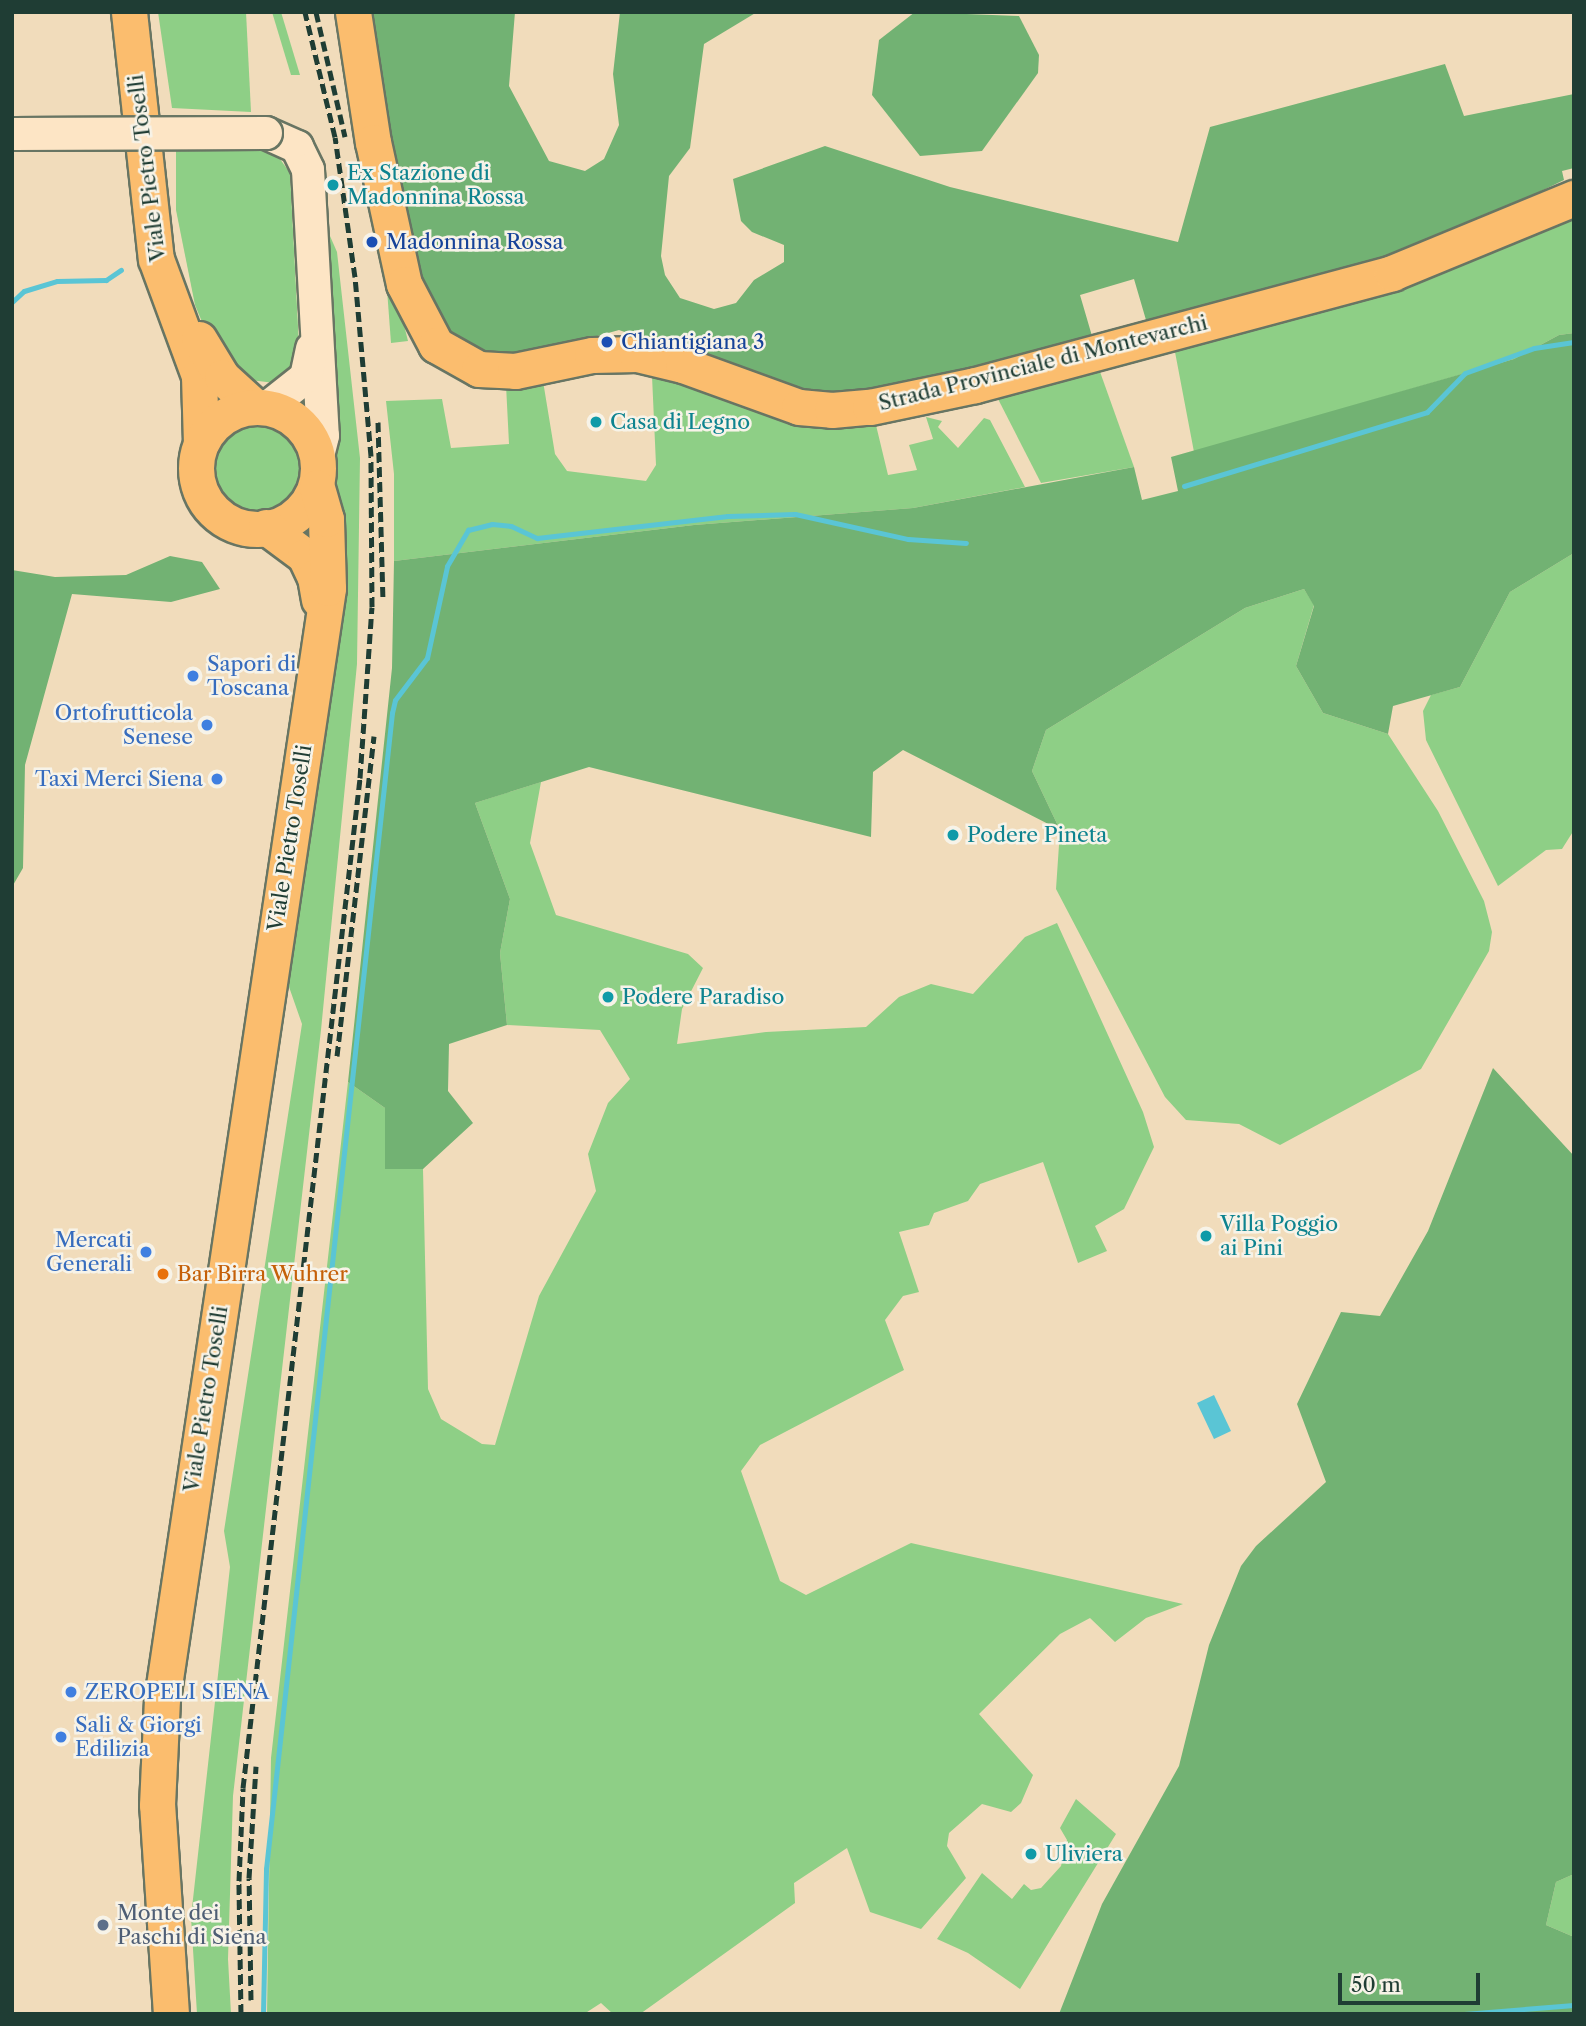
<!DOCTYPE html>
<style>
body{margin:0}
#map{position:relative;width:1586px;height:2026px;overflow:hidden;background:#f1dcbb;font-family:"Libre Caslon Text",serif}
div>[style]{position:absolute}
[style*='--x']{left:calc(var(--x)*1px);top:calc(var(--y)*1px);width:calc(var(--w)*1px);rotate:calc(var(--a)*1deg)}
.green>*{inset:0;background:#8ecf86}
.round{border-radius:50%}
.forest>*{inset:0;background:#72b273}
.water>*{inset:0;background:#5ac5d5}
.stream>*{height:5px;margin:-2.5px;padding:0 2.5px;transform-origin:2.5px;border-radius:2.5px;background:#5ac5d5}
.roads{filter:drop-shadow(2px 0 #687563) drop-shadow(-2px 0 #687563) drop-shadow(0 2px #687563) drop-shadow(0 -2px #687563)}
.secondary>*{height:32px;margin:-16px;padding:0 16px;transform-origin:16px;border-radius:16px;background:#fde5c5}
.primary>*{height:35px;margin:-17.5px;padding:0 17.5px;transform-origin:17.5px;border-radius:17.5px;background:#fbbd6e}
.primary>.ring{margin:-17.5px;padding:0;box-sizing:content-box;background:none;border:35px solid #fbbd6e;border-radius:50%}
.rail>*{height:5px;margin-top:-2.5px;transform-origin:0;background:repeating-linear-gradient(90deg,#1f3d34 0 10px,transparent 0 15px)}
.bridges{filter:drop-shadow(2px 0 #687563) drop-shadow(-2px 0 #687563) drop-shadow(0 2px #687563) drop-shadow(0 -2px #687563)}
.secondary-bridge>*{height:32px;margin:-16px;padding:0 16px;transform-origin:16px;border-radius:16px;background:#fde5c5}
.dots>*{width:19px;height:19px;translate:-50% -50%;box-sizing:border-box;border:4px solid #f7f3e8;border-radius:50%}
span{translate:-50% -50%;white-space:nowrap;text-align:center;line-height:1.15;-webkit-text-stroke:5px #f7f3e8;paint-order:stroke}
.street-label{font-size:21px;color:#1f3d34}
.culture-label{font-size:21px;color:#0d838f}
.left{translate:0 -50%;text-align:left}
.transit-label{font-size:21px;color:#164399}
.shop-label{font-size:21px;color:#366cbe}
.right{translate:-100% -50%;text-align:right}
.food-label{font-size:21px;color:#c56008}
.service-label{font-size:21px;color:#4e5e75}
.frame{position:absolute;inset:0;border:14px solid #1f3d34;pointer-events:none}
.scale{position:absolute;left:1338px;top:1973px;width:142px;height:32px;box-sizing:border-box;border:4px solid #1f3d34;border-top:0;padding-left:9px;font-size:21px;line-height:24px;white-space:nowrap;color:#1f3d34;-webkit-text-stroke:5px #f7f3e8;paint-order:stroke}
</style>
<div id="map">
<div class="green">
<i style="clip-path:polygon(158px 12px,246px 12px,251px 112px,172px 108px)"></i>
<i style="clip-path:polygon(272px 12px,281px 12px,300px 75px,291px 75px)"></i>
<i style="clip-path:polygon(176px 143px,262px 143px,275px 152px,290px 173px,299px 345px,294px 369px,275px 383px,243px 379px,205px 329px,195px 305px,176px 210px)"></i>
<i style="clip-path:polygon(1574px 217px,1574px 333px,1559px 335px,1514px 359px,1194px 452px,1175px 352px,1434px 274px)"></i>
<i style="clip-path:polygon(323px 220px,337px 252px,360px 458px,357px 664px,321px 1030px,233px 1796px,228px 1959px,231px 2014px,197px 2014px,191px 1917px,230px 1567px,224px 1531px,302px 1024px,288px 984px,339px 591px)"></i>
<i style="clip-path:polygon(386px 276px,392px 277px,408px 341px,391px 343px)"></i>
<i style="clip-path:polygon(1099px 369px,1134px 467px,1041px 483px,997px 397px)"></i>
<i style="clip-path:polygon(652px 376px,760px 411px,875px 421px,888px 475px,917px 470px,909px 445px,933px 439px,926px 417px,942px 421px,938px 427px,958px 448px,984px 418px,990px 420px,1025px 487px,913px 508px,694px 525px,394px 561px,394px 474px,386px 401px,442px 399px,451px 448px,509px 444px,506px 385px,543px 381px,555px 454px,567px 471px,646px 481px,656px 465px)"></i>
<i class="round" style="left:207px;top:418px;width:100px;height:100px"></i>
<i style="clip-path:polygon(1574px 553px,1574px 830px,1562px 849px,1546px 850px,1498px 886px,1426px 740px,1423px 711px,1431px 695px,1460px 687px,1510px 592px)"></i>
<i style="clip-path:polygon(1304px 589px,1314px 605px,1296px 666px,1323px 713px,1388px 734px,1438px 811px,1484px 901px,1492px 932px,1489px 951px,1421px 1069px,1280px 1145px,1239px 1124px,1186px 1120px,1165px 1097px,1056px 889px,1060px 830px,1032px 771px,1046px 730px,1245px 608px)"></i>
<i style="clip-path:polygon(541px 782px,530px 843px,556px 915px,688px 954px,703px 968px,682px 1009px,677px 1044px,766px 1032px,866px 1027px,899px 997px,931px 984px,973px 994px,1025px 937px,1057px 923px,1143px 1112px,1154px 1147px,1124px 1209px,1095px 1226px,1107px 1251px,1078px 1263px,1043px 1162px,980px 1184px,968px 1201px,934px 1213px,929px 1225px,899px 1232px,919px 1292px,903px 1296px,885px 1320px,904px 1370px,760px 1445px,741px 1471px,780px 1581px,806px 1595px,911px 1543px,1183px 1604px,1146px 1618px,1115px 1642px,1090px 1618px,1060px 1634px,979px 1714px,1033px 1775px,1021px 1803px,1011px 1812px,982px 1804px,949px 1833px,947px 1846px,966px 1878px,921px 1929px,870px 1912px,847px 1848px,794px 1883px,795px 1903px,640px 2014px,613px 2014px,601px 2003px,584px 2014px,267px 2014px,271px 1758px,348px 1082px,385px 1108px,385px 1169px,423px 1169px,428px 1389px,441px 1419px,482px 1444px,495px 1445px,539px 1296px,596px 1191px,588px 1154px,608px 1103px,630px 1079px,600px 1030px,507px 1025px,500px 953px,510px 899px,475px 803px)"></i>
<i style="clip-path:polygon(1076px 1799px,1116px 1834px,1020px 1989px,968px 1953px,937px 1939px,982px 1873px,1012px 1899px,1024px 1884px,1031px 1890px,1041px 1888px,1061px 1866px,1067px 1840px,1060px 1828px)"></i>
<i style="clip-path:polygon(1574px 1874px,1574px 1937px,1546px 1925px,1556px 1882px)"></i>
</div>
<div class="forest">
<i style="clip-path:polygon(370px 12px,515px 12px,509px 86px,549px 161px,585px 171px,604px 159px,619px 125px,613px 74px,620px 12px,757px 12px,704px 44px,690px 148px,669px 176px,661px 256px,665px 275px,680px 298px,714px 309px,736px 303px,754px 280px,784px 262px,784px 245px,752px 232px,741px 221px,733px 179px,825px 146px,950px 187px,1178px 242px,1210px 127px,1445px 64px,1464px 116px,1574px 94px,1574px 168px,1562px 171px,1564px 180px,1431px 244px,1260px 296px,1146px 320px,1134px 279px,1080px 295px,1092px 336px,952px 376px,843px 396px,799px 393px,619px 330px,525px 356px,493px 357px,445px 333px,407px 251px)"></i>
<i style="clip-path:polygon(915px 12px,1019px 16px,1039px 55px,1038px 73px,982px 151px,920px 156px,872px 95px,879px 40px)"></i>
<i style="clip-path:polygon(1574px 333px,1574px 553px,1510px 592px,1460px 687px,1393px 706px,1388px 734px,1323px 713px,1296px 666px,1314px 606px,1304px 589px,1245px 608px,1046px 730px,1032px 771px,1060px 830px,903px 750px,873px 772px,871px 837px,589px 767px,475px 803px,510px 899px,500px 953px,507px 1025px,449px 1044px,448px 1091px,473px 1123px,423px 1169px,385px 1169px,385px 1108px,348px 1082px,392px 668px,394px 561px,694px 525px,913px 508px,1134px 467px,1142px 500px,1178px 491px,1171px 457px,1514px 359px,1559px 335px)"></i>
<i style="clip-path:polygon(170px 556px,202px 562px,220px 589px,171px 602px,72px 594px,25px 765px,23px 868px,12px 887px,12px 570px,55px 577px,126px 575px)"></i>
<i style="clip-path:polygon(1493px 1068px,1574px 1156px,1574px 1874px,1556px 1882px,1546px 1925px,1574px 1937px,1574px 2014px,1059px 2014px,1102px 1904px,1179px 1766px,1209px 1645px,1241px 1566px,1256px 1546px,1326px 1482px,1297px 1404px,1341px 1312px,1380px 1316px,1428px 1231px)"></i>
</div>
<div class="water">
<i style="clip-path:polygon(1214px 1395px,1231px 1431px,1214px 1439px,1197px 1403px)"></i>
</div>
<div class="stream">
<i style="--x:12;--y:302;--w:16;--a:-43"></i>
<i style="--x:24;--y:291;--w:34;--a:-17"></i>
<i style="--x:57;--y:281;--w:49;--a:-1.2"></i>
<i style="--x:106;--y:280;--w:18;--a:-34"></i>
<i style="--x:1184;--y:486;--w:254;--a:-16.9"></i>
<i style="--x:1427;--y:412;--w:54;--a:-45.7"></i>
<i style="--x:1465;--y:373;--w:73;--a:-19.9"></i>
<i style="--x:1534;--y:348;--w:40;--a:-8.5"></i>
<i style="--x:263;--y:2014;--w:145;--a:-88.8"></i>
<i style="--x:266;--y:1869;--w:1163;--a:-83.78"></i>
<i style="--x:392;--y:713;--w:13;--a:-77"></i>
<i style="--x:395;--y:700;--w:53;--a:-52.7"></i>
<i style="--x:427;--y:658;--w:94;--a:-77.7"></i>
<i style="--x:447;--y:566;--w:42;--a:-59.7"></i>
<i style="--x:468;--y:530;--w:25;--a:-14"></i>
<i style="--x:492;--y:524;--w:19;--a:6"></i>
<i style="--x:511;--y:526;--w:29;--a:25"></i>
<i style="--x:537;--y:538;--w:192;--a:-6.6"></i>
<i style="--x:728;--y:516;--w:67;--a:-1.7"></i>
<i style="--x:795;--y:514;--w:116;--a:12.5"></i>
<i style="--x:908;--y:539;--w:58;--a:3.9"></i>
<i style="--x:1464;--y:2014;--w:110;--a:-4.7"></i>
</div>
<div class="roads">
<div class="secondary">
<i style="--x:266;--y:133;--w:34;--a:24"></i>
<i style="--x:297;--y:147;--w:25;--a:64"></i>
<i style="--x:308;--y:170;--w:266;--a:86.8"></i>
<i style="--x:323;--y:436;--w:21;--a:104"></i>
<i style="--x:268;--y:407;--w:48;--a:-38.3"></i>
<i style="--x:306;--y:377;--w:29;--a:-78"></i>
</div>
<div class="primary">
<i style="--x:129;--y:12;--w:248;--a:83.8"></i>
<i style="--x:156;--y:259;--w:125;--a:69.8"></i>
<i style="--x:199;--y:376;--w:67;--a:88.3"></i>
<i style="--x:353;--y:12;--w:132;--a:81.3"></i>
<i style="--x:373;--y:142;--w:145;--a:77.7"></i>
<i style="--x:404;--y:284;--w:69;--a:62.3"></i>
<i style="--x:436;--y:345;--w:49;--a:29.2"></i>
<i style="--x:479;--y:369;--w:36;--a:3"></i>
<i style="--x:515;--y:371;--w:79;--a:-11.7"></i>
<i style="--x:592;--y:355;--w:45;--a:-1.3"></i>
<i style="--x:637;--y:354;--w:47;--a:13.4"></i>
<i style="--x:683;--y:365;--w:123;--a:19.9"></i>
<i style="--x:799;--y:407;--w:33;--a:5"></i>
<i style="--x:832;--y:410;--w:38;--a:-5"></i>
<i style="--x:870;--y:407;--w:107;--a:-11.8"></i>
<i style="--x:975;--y:385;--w:432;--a:-15"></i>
<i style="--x:1392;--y:273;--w:197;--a:-22.4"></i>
<i style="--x:199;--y:339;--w:44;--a:58.8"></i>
<i style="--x:222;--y:377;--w:43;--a:42.2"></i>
<i class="ring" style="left:196px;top:407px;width:87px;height:87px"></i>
<i style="--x:266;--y:527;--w:49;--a:36.6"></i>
<i style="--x:305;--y:556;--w:23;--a:65"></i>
<i style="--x:315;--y:577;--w:23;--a:80"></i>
<i style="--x:171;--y:2014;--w:209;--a:-93.8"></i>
<i style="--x:157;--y:1805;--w:106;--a:-87.3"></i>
<i style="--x:162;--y:1699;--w:1123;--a:-81.5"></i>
<i style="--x:328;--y:588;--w:69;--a:-91.7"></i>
<i style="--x:326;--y:519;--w:33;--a:-106"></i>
</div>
</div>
<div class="rail">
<i style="--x:316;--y:12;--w:128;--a:76.9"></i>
<i style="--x:378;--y:422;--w:175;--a:88.4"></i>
<i style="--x:337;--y:1056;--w:322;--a:-83.4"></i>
<i style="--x:251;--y:2000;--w:122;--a:-90.9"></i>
<i style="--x:249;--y:1878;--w:112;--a:-86.4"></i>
<i style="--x:241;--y:2014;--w:133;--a:-90.9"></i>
<i style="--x:239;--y:1881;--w:93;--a:-87.5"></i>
<i style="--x:243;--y:1788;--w:1017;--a:-83.39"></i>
<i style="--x:360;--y:778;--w:171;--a:-86"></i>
<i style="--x:372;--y:607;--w:151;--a:-90.4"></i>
<i style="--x:371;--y:456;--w:180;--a:-95.1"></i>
<i style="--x:355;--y:277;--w:141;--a:-98.1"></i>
<i style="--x:335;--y:137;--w:129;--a:-103.5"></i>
</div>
<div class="bridges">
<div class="secondary-bridge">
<i style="--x:12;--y:134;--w:254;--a:-0.2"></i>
</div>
</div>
<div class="dots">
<i style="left:333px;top:185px;background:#0f9aa8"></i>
<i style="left:372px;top:242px;background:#1a4fb4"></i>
<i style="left:607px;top:342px;background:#1a4fb4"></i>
<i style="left:596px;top:422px;background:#0f9aa8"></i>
<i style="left:193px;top:676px;background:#3f7fe0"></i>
<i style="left:207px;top:725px;background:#3f7fe0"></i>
<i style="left:217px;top:779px;background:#3f7fe0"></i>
<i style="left:953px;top:835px;background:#0f9aa8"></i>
<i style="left:608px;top:997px;background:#0f9aa8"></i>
<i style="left:1206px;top:1236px;background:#0f9aa8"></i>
<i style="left:146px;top:1252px;background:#3f7fe0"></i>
<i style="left:163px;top:1274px;background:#e8710a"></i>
<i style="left:71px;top:1692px;background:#3f7fe0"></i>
<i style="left:61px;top:1737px;background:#3f7fe0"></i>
<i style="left:1031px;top:1854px;background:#0f9aa8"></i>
<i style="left:103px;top:1925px;background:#5c6f8a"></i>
</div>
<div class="street-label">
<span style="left:147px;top:168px;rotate:-97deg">Viale Pietro Toselli</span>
<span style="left:1043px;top:363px;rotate:-14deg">Strada Provinciale di Montevarchi</span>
<span style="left:290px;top:838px;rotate:-81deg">Viale Pietro Toselli</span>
<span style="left:206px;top:1399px;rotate:-81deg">Viale Pietro Toselli</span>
</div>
<div class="culture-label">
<span class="left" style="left:347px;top:185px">Ex Stazione di<br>Madonnina Rossa</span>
<span class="left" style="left:610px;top:422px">Casa di Legno</span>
<span class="left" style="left:967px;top:835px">Podere Pineta</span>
<span class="left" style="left:622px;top:997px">Podere Paradiso</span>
<span class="left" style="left:1220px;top:1236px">Villa Poggio<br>ai Pini</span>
<span class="left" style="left:1045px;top:1854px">Uliviera</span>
</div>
<div class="transit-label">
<span class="left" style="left:386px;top:242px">Madonnina Rossa</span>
<span class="left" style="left:621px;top:342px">Chiantigiana 3</span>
</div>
<div class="shop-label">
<span class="left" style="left:207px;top:676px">Sapori di<br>Toscana</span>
<span class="right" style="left:193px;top:725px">Ortofrutticola<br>Senese</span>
<span class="right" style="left:203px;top:779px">Taxi Merci Siena</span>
<span class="right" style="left:132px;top:1252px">Mercati<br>Generali</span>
<span class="left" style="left:85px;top:1692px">ZEROPELI SIENA</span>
<span class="left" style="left:75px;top:1737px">Sali &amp; Giorgi<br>Edilizia</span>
</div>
<div class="food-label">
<span class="left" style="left:177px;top:1274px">Bar Birra Wuhrer</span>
</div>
<div class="service-label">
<span class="left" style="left:117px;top:1925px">Monte dei<br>Paschi di Siena</span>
</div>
<div class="frame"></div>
<div class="scale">50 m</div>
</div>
